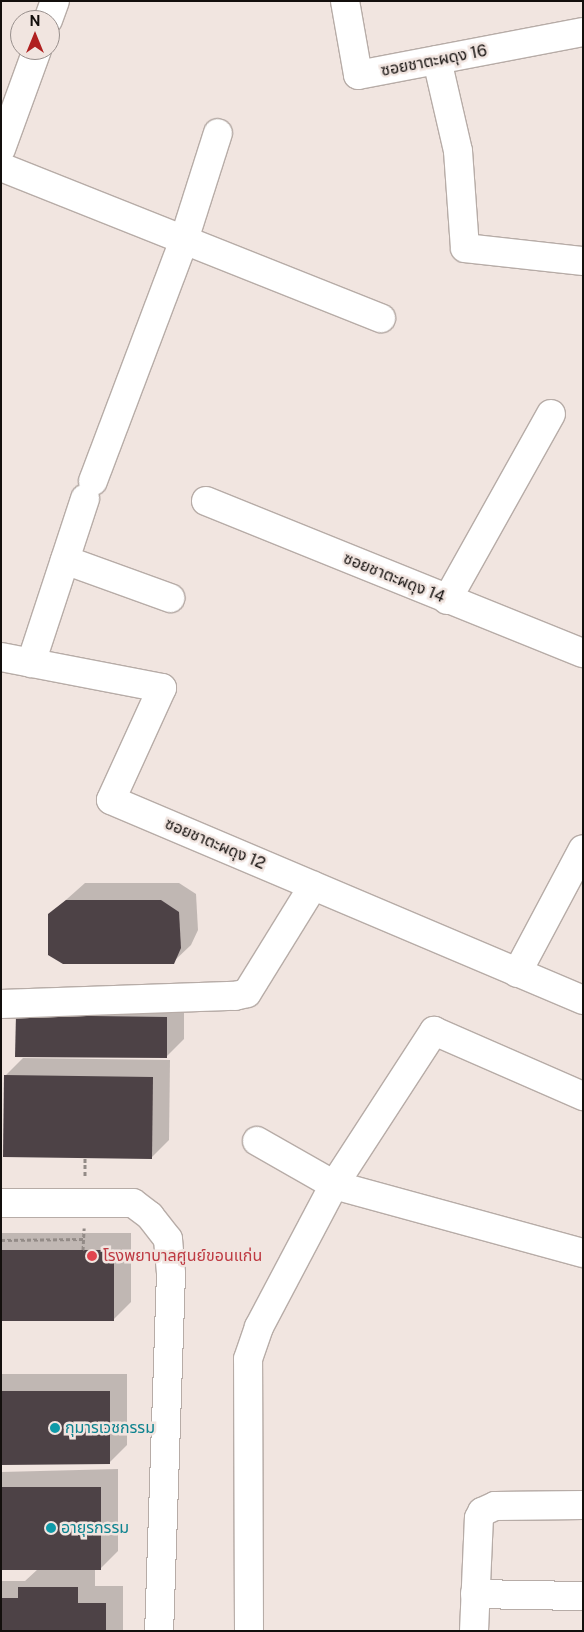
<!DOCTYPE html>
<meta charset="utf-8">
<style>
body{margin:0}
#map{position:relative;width:584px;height:1632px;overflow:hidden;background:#f1e5e0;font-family:"Public Sans","Noto Sans Thai",sans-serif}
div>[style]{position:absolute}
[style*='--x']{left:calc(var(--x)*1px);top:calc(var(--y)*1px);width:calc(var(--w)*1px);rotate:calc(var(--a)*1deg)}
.shadow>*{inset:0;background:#0003}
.building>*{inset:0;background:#4d4246}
.path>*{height:3px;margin-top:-1.5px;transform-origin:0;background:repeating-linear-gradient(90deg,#938b87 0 4px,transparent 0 6.5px)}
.roads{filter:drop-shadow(1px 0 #b7aca7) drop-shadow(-1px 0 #b7aca7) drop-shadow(0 1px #b7aca7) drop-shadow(0 -1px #b7aca7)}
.minor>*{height:28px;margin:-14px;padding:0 14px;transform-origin:14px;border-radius:14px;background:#fff}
.dots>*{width:14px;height:14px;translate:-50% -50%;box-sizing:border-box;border:2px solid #f1e5e0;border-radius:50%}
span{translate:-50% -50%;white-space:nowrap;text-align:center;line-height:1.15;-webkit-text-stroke:5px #f1e5e0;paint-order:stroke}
.street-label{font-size:16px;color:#130f0d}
.health-label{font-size:16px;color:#be3a42}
.left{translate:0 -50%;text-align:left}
.culture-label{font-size:16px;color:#0d838f}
.frame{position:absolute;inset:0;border:2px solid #130f0d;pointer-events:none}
.north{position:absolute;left:10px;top:10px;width:50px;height:50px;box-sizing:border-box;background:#f1e5e0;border:1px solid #988f8c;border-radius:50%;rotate:0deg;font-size:14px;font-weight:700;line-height:20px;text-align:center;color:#130f0d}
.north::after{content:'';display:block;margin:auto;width:18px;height:22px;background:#b02020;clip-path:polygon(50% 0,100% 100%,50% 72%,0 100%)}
</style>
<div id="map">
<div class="shadow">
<i style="clip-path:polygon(85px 883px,179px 883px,196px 894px,198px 930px,191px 945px,173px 962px,49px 915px)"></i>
<i style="clip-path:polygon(184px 999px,184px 1039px,166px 1057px,17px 1016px)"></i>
<i style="clip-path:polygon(23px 1058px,170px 1060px,169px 1140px,151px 1158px,5px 1076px)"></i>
<i style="clip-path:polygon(1px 1233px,131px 1233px,131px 1302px,113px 1320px,1px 1319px)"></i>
<i style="clip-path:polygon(1px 1374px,127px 1374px,127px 1445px,109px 1463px,1px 1463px)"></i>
<i style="clip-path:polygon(118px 1469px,118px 1551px,101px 1568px,95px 1569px,95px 1586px,123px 1586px,123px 1631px,1px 1631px,1px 1581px,25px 1581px,38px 1569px,1px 1569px,1px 1472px)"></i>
</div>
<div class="building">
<i style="clip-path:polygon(66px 900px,161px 900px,179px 912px,181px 948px,174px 964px,63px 964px,48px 955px,48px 914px)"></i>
<i style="clip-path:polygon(16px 1015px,167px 1017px,167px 1058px,15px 1057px)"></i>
<i style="clip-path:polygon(4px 1075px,153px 1077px,152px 1159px,3px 1157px)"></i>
<i style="clip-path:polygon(1px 1250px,114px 1250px,114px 1321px,1px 1321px)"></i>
<i style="clip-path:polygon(1px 1391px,110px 1391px,110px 1464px,1px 1465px)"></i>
<i style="clip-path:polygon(1px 1487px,101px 1487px,101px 1570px,1px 1570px)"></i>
<i style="clip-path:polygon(18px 1587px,78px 1587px,78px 1603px,106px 1603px,106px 1631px,1px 1631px,1px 1598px,18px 1598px)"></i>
</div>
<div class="path">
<i style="--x:85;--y:1158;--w:19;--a:90"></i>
<i style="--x:1;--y:1240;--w:83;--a:-0.7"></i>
<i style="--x:83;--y:1250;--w:22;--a:-87"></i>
</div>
<div class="roads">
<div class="minor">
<i style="--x:345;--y:1;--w:75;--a:80"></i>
<i style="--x:358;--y:75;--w:229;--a:-10.8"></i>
<i style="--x:48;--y:20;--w:20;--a:-70"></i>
<i style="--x:437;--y:60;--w:93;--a:77"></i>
<i style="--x:458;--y:151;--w:97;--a:85.9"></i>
<i style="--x:465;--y:248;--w:119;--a:6.3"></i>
<i style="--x:1;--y:149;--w:105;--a:-70"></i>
<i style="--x:1;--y:167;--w:409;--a:21.7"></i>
<i style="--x:93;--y:481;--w:258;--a:-69.3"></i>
<i style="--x:184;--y:240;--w:112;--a:-72.4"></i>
<i style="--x:206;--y:501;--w:406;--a:22"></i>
<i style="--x:65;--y:560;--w:112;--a:19.9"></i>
<i style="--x:447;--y:600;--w:213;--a:-60.8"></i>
<i style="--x:1;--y:657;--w:164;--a:10.9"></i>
<i style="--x:162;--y:688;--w:123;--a:114.5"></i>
<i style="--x:111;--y:800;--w:513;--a:22.96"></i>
<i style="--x:31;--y:663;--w:173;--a:-71.8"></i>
<i style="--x:517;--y:973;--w:140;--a:-62"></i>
<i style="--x:1;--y:1004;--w:234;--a:-2"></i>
<i style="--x:235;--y:996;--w:12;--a:-14"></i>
<i style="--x:247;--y:993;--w:126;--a:-58.3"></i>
<i style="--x:257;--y:1141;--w:89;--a:29.7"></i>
<i style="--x:334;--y:1185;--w:258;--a:15.3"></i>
<i style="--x:1;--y:1203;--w:132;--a:0"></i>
<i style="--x:133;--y:1203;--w:21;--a:37"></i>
<i style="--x:150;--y:1216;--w:29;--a:52"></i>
<i style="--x:168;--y:1239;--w:34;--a:85"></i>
<i style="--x:171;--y:1273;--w:358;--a:91.9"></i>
<i style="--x:475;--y:1594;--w:108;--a:1.1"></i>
<i style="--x:249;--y:1631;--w:272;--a:-90.2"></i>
<i style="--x:248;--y:1359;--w:34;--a:-71"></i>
<i style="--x:259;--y:1327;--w:161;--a:-62.2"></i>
<i style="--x:334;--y:1185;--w:184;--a:-57"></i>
<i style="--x:434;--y:1031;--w:163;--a:23.6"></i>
<i style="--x:474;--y:1631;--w:113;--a:-87.5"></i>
<i style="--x:479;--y:1518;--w:7;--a:-63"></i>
<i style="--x:482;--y:1512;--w:14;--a:-25"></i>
<i style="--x:495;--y:1506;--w:88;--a:-0.7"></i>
</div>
</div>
<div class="dots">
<i style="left:92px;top:1256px;background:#e0444e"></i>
<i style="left:55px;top:1428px;background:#0f9aa8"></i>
<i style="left:51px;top:1528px;background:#0f9aa8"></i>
</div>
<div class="street-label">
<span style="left:434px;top:61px;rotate:-11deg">ซอยชาตะผดุง 16</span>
<span style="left:394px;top:578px;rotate:22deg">ซอยชาตะผดุง 14</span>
<span style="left:215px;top:844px;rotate:23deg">ซอยชาตะผดุง 12</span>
</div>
<div class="health-label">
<span class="left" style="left:103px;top:1256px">โรงพยาบาลศูนย์ขอนแก่น</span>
</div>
<div class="culture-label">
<span class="left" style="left:65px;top:1428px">กุมารเวชกรรม</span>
<span class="left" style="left:61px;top:1528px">อายุรกรรม</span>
</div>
<div class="frame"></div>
<div class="north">N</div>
</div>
